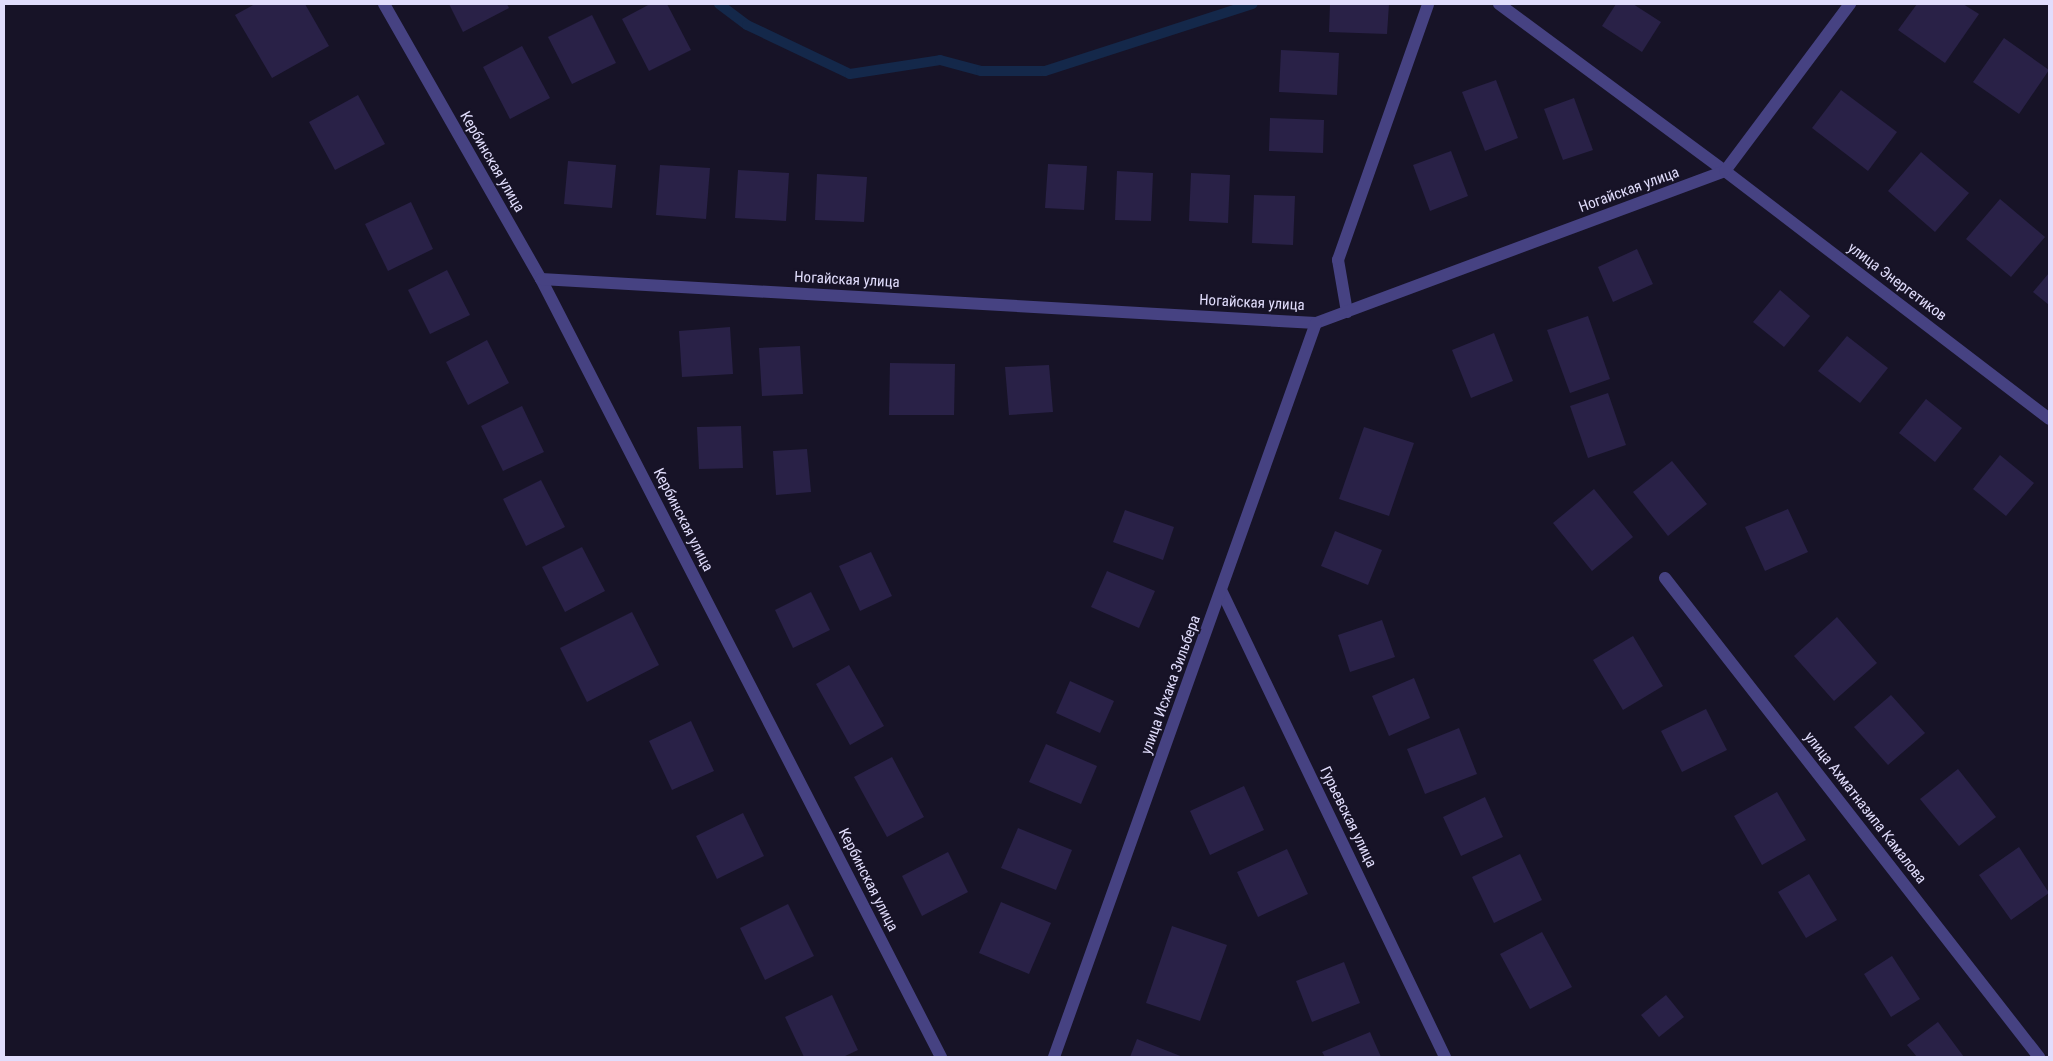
<!DOCTYPE html>
<meta charset="utf-8">
<style>
body{margin:0}
#map{position:relative;width:2053px;height:1061px;overflow:hidden;background:#171327;font-family:"Roboto Condensed",sans-serif}
div>[style]{position:absolute}
[style*='--x']{left:calc(var(--x)*1px);top:calc(var(--y)*1px);width:calc(var(--w)*1px);rotate:calc(var(--a)*1deg)}
.stream>*{height:10px;margin:-5px;padding:0 5px;transform-origin:5px;border-radius:5px;background:#14284a}
.building>*{inset:0;background:#292147}
.service>*{height:12px;margin:-6px;padding:0 6px;transform-origin:6px;border-radius:6px;background:#464282}
.minor>*{height:12px;margin:-6px;padding:0 6px;transform-origin:6px;border-radius:6px;background:#464282}
span{translate:-50% -50%;white-space:nowrap;text-align:center;line-height:1.15;-webkit-text-stroke:4px #171327;paint-order:stroke}
.street-label{font-size:15px;color:#e1ddfc}
.frame{position:absolute;inset:0;border:5px solid #e1ddfc;pointer-events:none}
</style>
<div id="map">
<div class="stream">
<i style="--x:719;--y:4;--w:35;--a:37"></i>
<i style="--x:747;--y:25;--w:114;--a:25.4"></i>
<i style="--x:850;--y:74;--w:91;--a:-8.8"></i>
<i style="--x:940;--y:60;--w:42;--a:15"></i>
<i style="--x:981;--y:71;--w:64;--a:0"></i>
<i style="--x:1045;--y:71;--w:218;--a:-17.9"></i>
</div>
<div class="building">
<i style="clip-path:polygon(255px 4px,305px 4px,329px 46px,272px 78px,235px 15px)"></i>
<i style="clip-path:polygon(449px 4px,507px 4px,509px 8px,463px 32px)"></i>
<i style="clip-path:polygon(650px 4px,667px 4px,691px 50px,649px 71px,622px 19px)"></i>
<i style="clip-path:polygon(1330px 4px,1389px 4px,1387px 34px,1329px 32px)"></i>
<i style="clip-path:polygon(1616px 4px,1633px 4px,1661px 22px,1642px 52px,1602px 26px)"></i>
<i style="clip-path:polygon(1917px 4px,1963px 4px,1979px 14px,1945px 63px,1898px 30px)"></i>
<i style="clip-path:polygon(592px 15px,616px 63px,572px 84px,548px 37px)"></i>
<i style="clip-path:polygon(2004px 38px,2049px 70px,2019px 114px,1973px 82px)"></i>
<i style="clip-path:polygon(522px 46px,550px 98px,510px 119px,483px 67px)"></i>
<i style="clip-path:polygon(1281px 50px,1339px 53px,1337px 95px,1279px 92px)"></i>
<i style="clip-path:polygon(1496px 80px,1518px 138px,1485px 151px,1462px 92px)"></i>
<i style="clip-path:polygon(1841px 90px,1897px 132px,1868px 171px,1812px 128px)"></i>
<i style="clip-path:polygon(358px 95px,385px 144px,335px 170px,309px 122px)"></i>
<i style="clip-path:polygon(1574px 98px,1593px 150px,1563px 160px,1544px 109px)"></i>
<i style="clip-path:polygon(1270px 118px,1324px 120px,1323px 153px,1269px 151px)"></i>
<i style="clip-path:polygon(1451px 151px,1468px 196px,1430px 211px,1413px 165px)"></i>
<i style="clip-path:polygon(1921px 152px,1969px 193px,1935px 232px,1888px 191px)"></i>
<i style="clip-path:polygon(568px 161px,616px 165px,612px 208px,564px 204px)"></i>
<i style="clip-path:polygon(1048px 164px,1087px 166px,1084px 210px,1045px 208px)"></i>
<i style="clip-path:polygon(660px 165px,710px 168px,706px 219px,656px 215px)"></i>
<i style="clip-path:polygon(738px 170px,789px 173px,786px 221px,735px 218px)"></i>
<i style="clip-path:polygon(1117px 171px,1153px 173px,1151px 221px,1115px 220px)"></i>
<i style="clip-path:polygon(1191px 173px,1230px 175px,1228px 223px,1189px 221px)"></i>
<i style="clip-path:polygon(817px 174px,867px 177px,864px 222px,815px 220px)"></i>
<i style="clip-path:polygon(1254px 195px,1295px 196px,1293px 245px,1252px 243px)"></i>
<i style="clip-path:polygon(2000px 199px,2045px 237px,2011px 277px,1966px 239px)"></i>
<i style="clip-path:polygon(411px 202px,433px 249px,388px 271px,365px 224px)"></i>
<i style="clip-path:polygon(1637px 249px,1653px 284px,1613px 302px,1598px 267px)"></i>
<i style="clip-path:polygon(447px 270px,470px 315px,430px 334px,408px 290px)"></i>
<i style="clip-path:polygon(2049px 273px,2049px 305px,2033px 292px)"></i>
<i style="clip-path:polygon(1780px 290px,1810px 316px,1784px 347px,1753px 322px)"></i>
<i style="clip-path:polygon(1588px 316px,1610px 379px,1570px 393px,1547px 330px)"></i>
<i style="clip-path:polygon(730px 327px,733px 374px,682px 377px,679px 331px)"></i>
<i style="clip-path:polygon(1494px 333px,1513px 381px,1471px 398px,1452px 350px)"></i>
<i style="clip-path:polygon(1847px 336px,1888px 368px,1860px 403px,1818px 371px)"></i>
<i style="clip-path:polygon(487px 340px,509px 383px,468px 405px,446px 362px)"></i>
<i style="clip-path:polygon(800px 346px,803px 394px,762px 396px,759px 348px)"></i>
<i style="clip-path:polygon(890px 363px,955px 364px,954px 415px,889px 415px)"></i>
<i style="clip-path:polygon(1049px 365px,1053px 412px,1009px 415px,1005px 367px)"></i>
<i style="clip-path:polygon(1608px 393px,1626px 445px,1588px 458px,1570px 406px)"></i>
<i style="clip-path:polygon(1926px 399px,1962px 428px,1935px 462px,1899px 433px)"></i>
<i style="clip-path:polygon(522px 406px,544px 452px,503px 471px,481px 426px)"></i>
<i style="clip-path:polygon(741px 426px,743px 468px,699px 469px,697px 427px)"></i>
<i style="clip-path:polygon(1364px 427px,1414px 443px,1389px 516px,1339px 499px)"></i>
<i style="clip-path:polygon(807px 449px,811px 492px,776px 495px,773px 451px)"></i>
<i style="clip-path:polygon(2000px 455px,2034px 483px,2006px 516px,1973px 489px)"></i>
<i style="clip-path:polygon(1672px 461px,1707px 504px,1668px 536px,1633px 492px)"></i>
<i style="clip-path:polygon(541px 480px,565px 527px,526px 546px,503px 499px)"></i>
<i style="clip-path:polygon(1594px 489px,1633px 537px,1592px 571px,1553px 523px)"></i>
<i style="clip-path:polygon(1788px 509px,1808px 552px,1765px 571px,1745px 527px)"></i>
<i style="clip-path:polygon(1125px 510px,1174px 527px,1163px 560px,1113px 542px)"></i>
<i style="clip-path:polygon(1335px 531px,1382px 550px,1368px 585px,1321px 566px)"></i>
<i style="clip-path:polygon(582px 547px,605px 591px,565px 612px,542px 567px)"></i>
<i style="clip-path:polygon(871px 552px,892px 596px,860px 611px,839px 566px)"></i>
<i style="clip-path:polygon(1107px 571px,1155px 591px,1139px 628px,1091px 607px)"></i>
<i style="clip-path:polygon(811px 592px,830px 630px,793px 648px,775px 610px)"></i>
<i style="clip-path:polygon(632px 612px,659px 665px,587px 702px,560px 648px)"></i>
<i style="clip-path:polygon(1837px 617px,1877px 663px,1834px 701px,1794px 656px)"></i>
<i style="clip-path:polygon(1382px 620px,1395px 657px,1350px 672px,1338px 635px)"></i>
<i style="clip-path:polygon(1633px 636px,1663px 686px,1623px 710px,1593px 660px)"></i>
<i style="clip-path:polygon(849px 665px,884px 726px,850px 745px,816px 684px)"></i>
<i style="clip-path:polygon(1414px 678px,1430px 718px,1389px 736px,1372px 696px)"></i>
<i style="clip-path:polygon(1070px 681px,1114px 701px,1100px 733px,1056px 713px)"></i>
<i style="clip-path:polygon(1891px 695px,1925px 733px,1888px 765px,1854px 727px)"></i>
<i style="clip-path:polygon(1706px 709px,1727px 750px,1682px 772px,1661px 731px)"></i>
<i style="clip-path:polygon(691px 721px,714px 771px,672px 790px,649px 741px)"></i>
<i style="clip-path:polygon(1459px 728px,1477px 774px,1425px 794px,1407px 749px)"></i>
<i style="clip-path:polygon(1046px 744px,1097px 766px,1081px 804px,1029px 782px)"></i>
<i style="clip-path:polygon(892px 757px,924px 817px,887px 837px,854px 777px)"></i>
<i style="clip-path:polygon(1958px 769px,1996px 817px,1959px 846px,1920px 799px)"></i>
<i style="clip-path:polygon(1244px 786px,1264px 830px,1210px 855px,1190px 811px)"></i>
<i style="clip-path:polygon(1777px 792px,1806px 840px,1762px 865px,1734px 816px)"></i>
<i style="clip-path:polygon(1485px 797px,1503px 837px,1461px 856px,1443px 817px)"></i>
<i style="clip-path:polygon(743px 813px,764px 856px,717px 879px,696px 836px)"></i>
<i style="clip-path:polygon(1018px 828px,1072px 850px,1056px 890px,1001px 868px)"></i>
<i style="clip-path:polygon(2019px 847px,2049px 893px,2011px 920px,1979px 875px)"></i>
<i style="clip-path:polygon(1287px 849px,1308px 894px,1258px 917px,1237px 872px)"></i>
<i style="clip-path:polygon(948px 852px,968px 892px,922px 916px,902px 876px)"></i>
<i style="clip-path:polygon(1520px 854px,1542px 900px,1494px 923px,1472px 877px)"></i>
<i style="clip-path:polygon(1809px 874px,1837px 920px,1806px 938px,1778px 892px)"></i>
<i style="clip-path:polygon(1001px 902px,1051px 923px,1029px 974px,979px 953px)"></i>
<i style="clip-path:polygon(788px 904px,814px 956px,765px 980px,740px 928px)"></i>
<i style="clip-path:polygon(1172px 926px,1227px 945px,1200px 1021px,1146px 1003px)"></i>
<i style="clip-path:polygon(1542px 932px,1572px 987px,1530px 1009px,1500px 954px)"></i>
<i style="clip-path:polygon(1892px 956px,1920px 999px,1891px 1017px,1864px 974px)"></i>
<i style="clip-path:polygon(1344px 962px,1360px 1003px,1312px 1022px,1296px 981px)"></i>
<i style="clip-path:polygon(832px 995px,858px 1050px,843px 1057px,804px 1057px,785px 1017px)"></i>
<i style="clip-path:polygon(1666px 995px,1684px 1017px,1659px 1037px,1641px 1015px)"></i>
<i style="clip-path:polygon(1938px 1022px,1964px 1057px,1917px 1057px,1907px 1045px)"></i>
<i style="clip-path:polygon(1370px 1032px,1381px 1057px,1325px 1057px,1322px 1052px)"></i>
<i style="clip-path:polygon(1137px 1039px,1183px 1057px,1130px 1057px)"></i>
</div>
<div class="service">
<i style="--x:1499;--y:4;--w:281;--a:36.5"></i>
<i style="--x:1347;--y:312;--w:53;--a:-99.8"></i>
<i style="--x:1338;--y:260;--w:271;--a:-70.6"></i>
<i style="--x:1665;--y:578;--w:608;--a:52.02"></i>
</div>
<div class="minor">
<i style="--x:384;--y:4;--w:317;--a:60.3"></i>
<i style="--x:541;--y:279;--w:875;--a:62.79"></i>
<i style="--x:1725;--y:171;--w:408;--a:37.4"></i>
<i style="--x:541;--y:279;--w:776;--a:3.25"></i>
<i style="--x:1316;--y:323;--w:436;--a:-20.4"></i>
<i style="--x:1725;--y:171;--w:209;--a:-53.2"></i>
<i style="--x:1222;--y:592;--w:516;--a:64.38"></i>
<i style="--x:1054;--y:1057;--w:779;--a:-70.36"></i>
</div>
<div class="street-label">
<span style="left:492px;top:162px;rotate:60deg">Кербинская улица</span>
<span style="left:1629px;top:190px;rotate:-20deg">Ногайская улица</span>
<span style="left:847px;top:280px;rotate:3deg">Ногайская улица</span>
<span style="left:1897px;top:282px;rotate:37deg">улица Энергетиков</span>
<span style="left:1252px;top:303px;rotate:3deg">Ногайская улица</span>
<span style="left:683px;top:520px;rotate:63deg">Кербинская улица</span>
<span style="left:1171px;top:685px;rotate:-70deg">улица Исхака Зильбера</span>
<span style="left:1865px;top:808px;rotate:52deg">улица Ахматназипа Камалова</span>
<span style="left:1348px;top:817px;rotate:64deg">Гурьевская улица</span>
<span style="left:868px;top:880px;rotate:63deg">Кербинская улица</span>
</div>
<div class="frame"></div>
</div>
